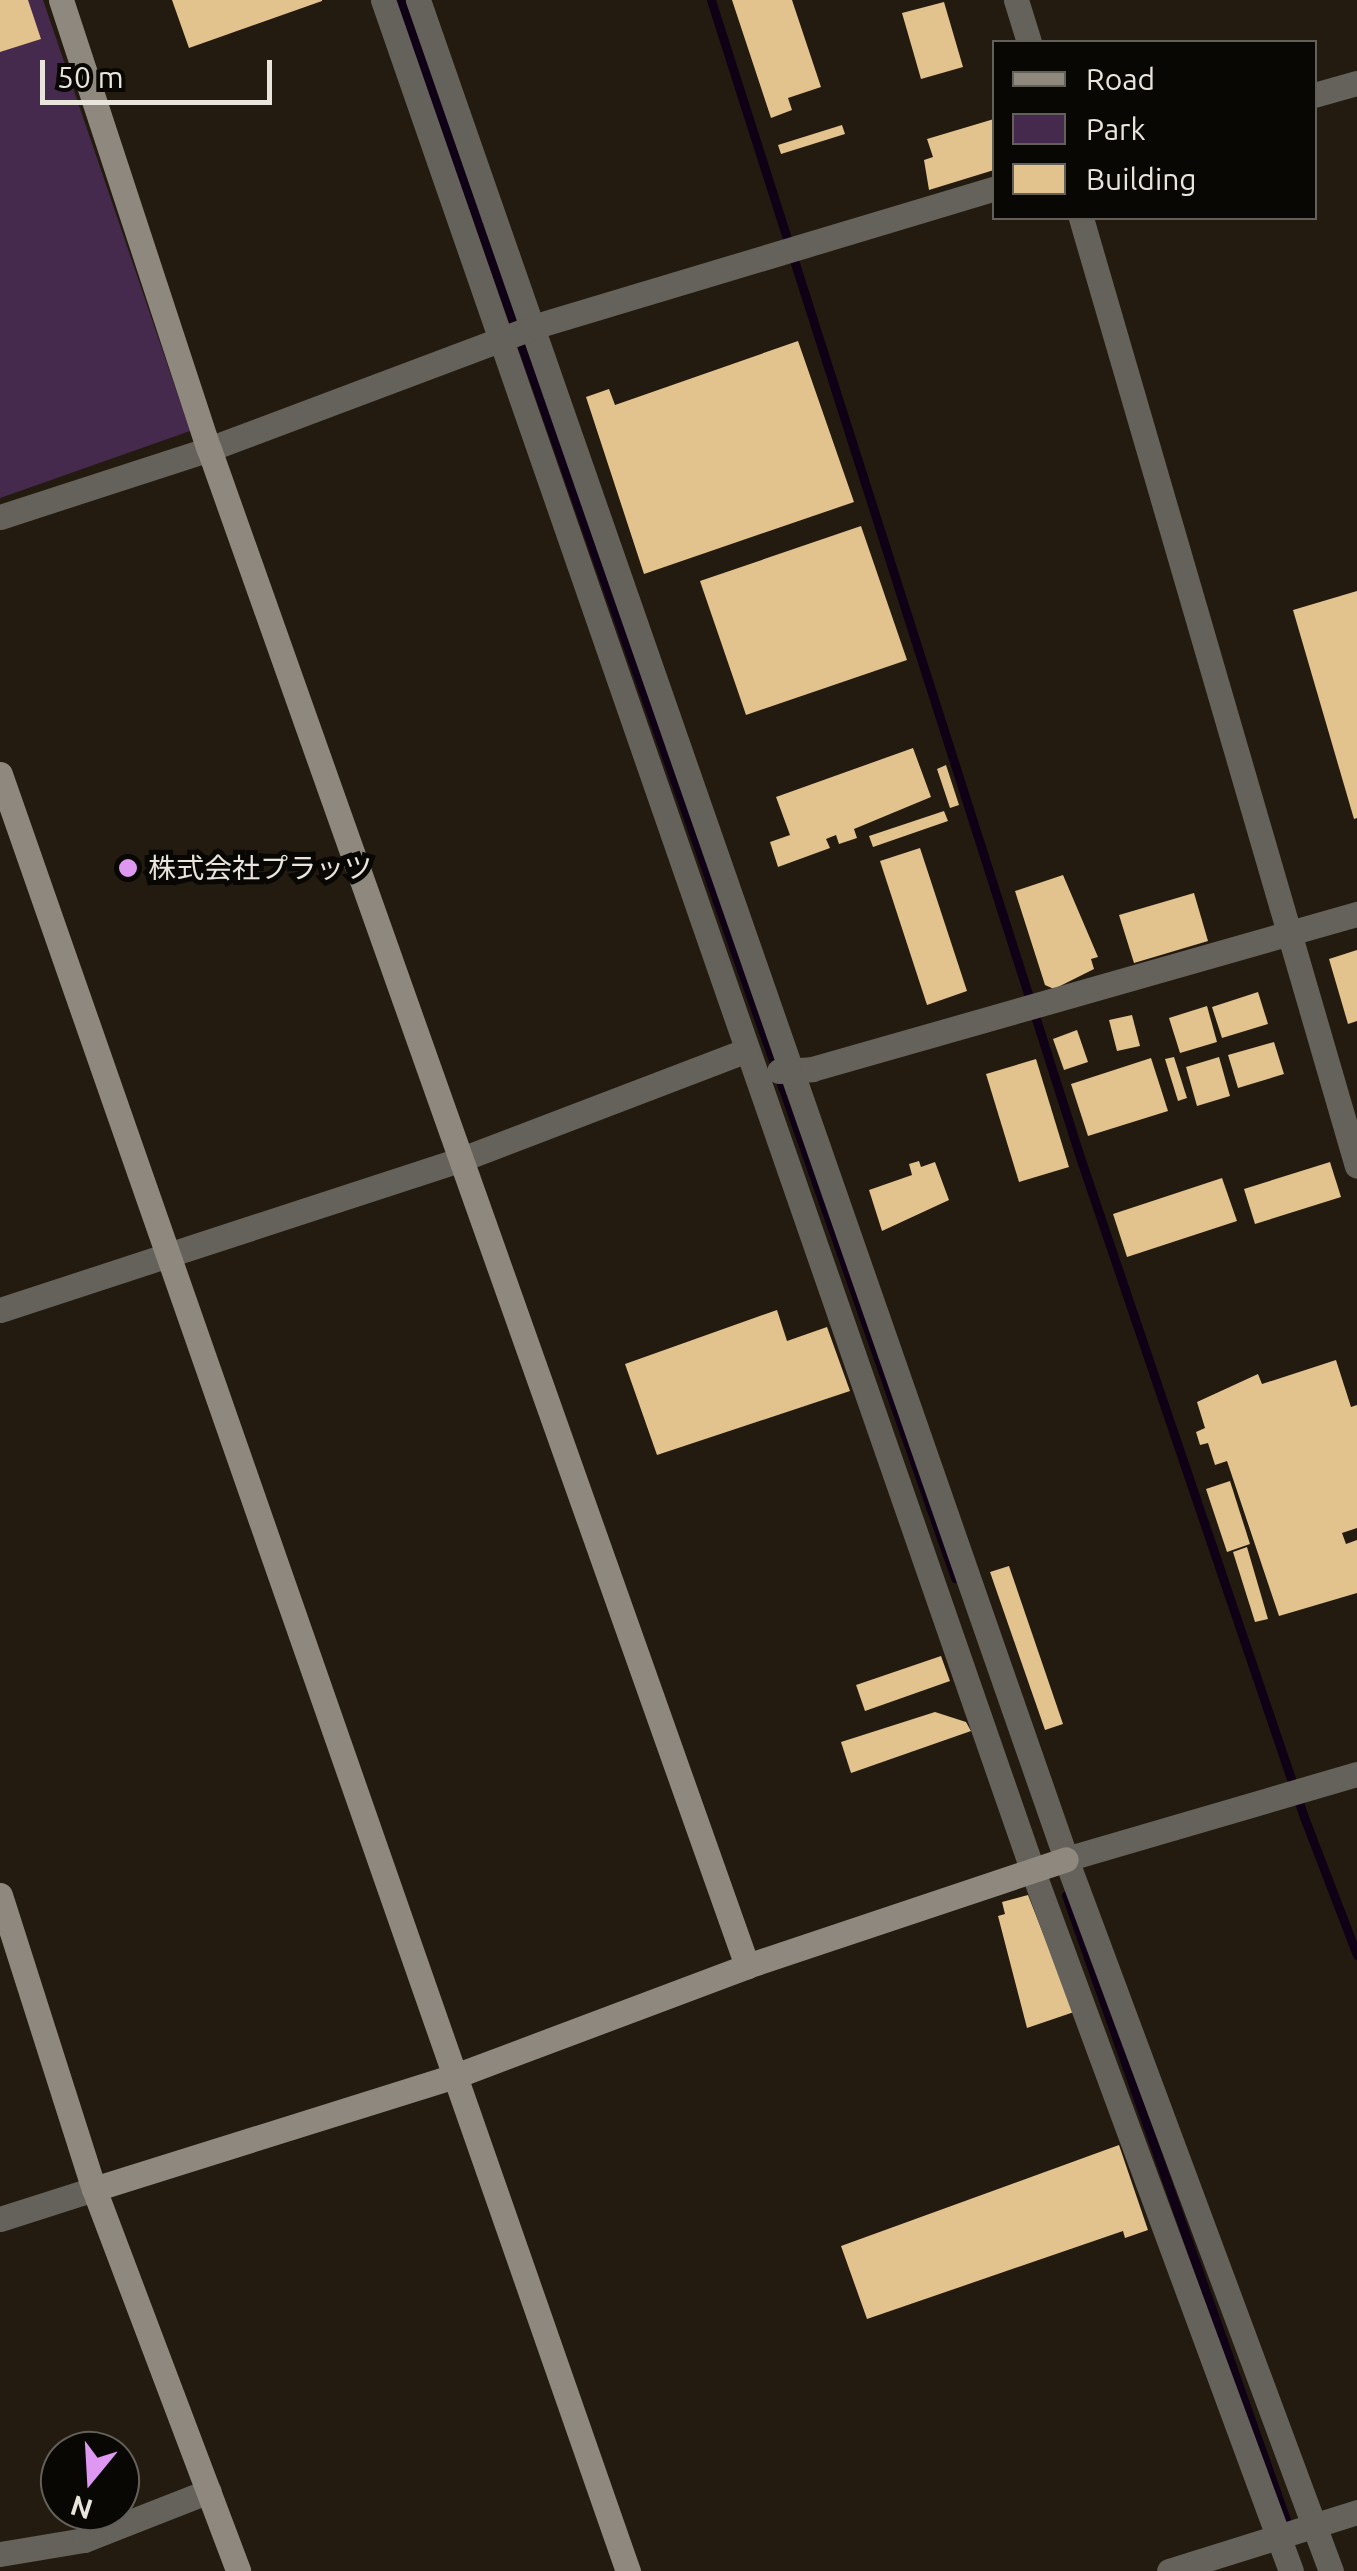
<!DOCTYPE html>
<meta charset="utf-8">
<style>
body{margin:0}
#map{position:relative;width:1357px;height:2571px;overflow:hidden;background:#231b0f;font-family:Ubuntu,"Noto Sans JP",sans-serif}
div>[style]{position:absolute}
[style*='--x']{left:calc(var(--x)*1px);top:calc(var(--y)*1px);width:calc(var(--w)*1px);rotate:calc(var(--a)*1deg)}
.green>*{inset:0;background:#462a4d}
.stream>*{height:9px;margin:-4.5px;padding:0 4.5px;transform-origin:4.5px;border-radius:4.5px;background:#0f0016}
.building>*{inset:0;background:#e2c28d}
.street>*{height:25px;margin:-12.5px;padding:0 12.5px;transform-origin:12.5px;border-radius:12.5px;background:#65615b}
.secondary>*{height:25px;margin:-12.5px;padding:0 12.5px;transform-origin:12.5px;border-radius:12.5px;background:#8e887e}
.dots>*{width:28px;height:28px;translate:-50% -50%;box-sizing:border-box;border:5px solid #090703;border-radius:50%}
span{translate:-50% -50%;white-space:nowrap;text-align:center;line-height:1.15;-webkit-text-stroke:10px #090703;paint-order:stroke}
.poi-label{font-size:28px;color:#eae5dc}
.left{translate:0 -50%;text-align:left}
.legend{position:absolute;left:992px;top:40px;width:325px;height:180px;box-sizing:border-box;background:#090703;border:2px solid #63605a;margin:0;padding:12px 18px;list-style:none;font-size:30px;color:#eae5dc}
.legend li{display:flex;align-items:center;gap:20px;height:50px}
.legend b{width:50px;border:2px solid #63605a}
.north{position:absolute;left:40px;top:2431px;width:100px;height:100px;box-sizing:border-box;background:#090703;border:2px solid #63605a;border-radius:50%;rotate:198deg;font-size:28px;font-weight:700;line-height:40px;text-align:center;color:#eae5dc}
.north::after{content:'';display:block;margin:auto;width:35px;height:45px;background:#df98f1;clip-path:polygon(50% 0,100% 100%,50% 72%,0 100%)}
.scale{position:absolute;left:40px;top:60px;width:232px;height:45px;box-sizing:border-box;border:5px solid #eae5dc;border-top:0;padding-left:12px;font-size:30px;line-height:35px;white-space:nowrap;color:#eae5dc;-webkit-text-stroke:8px #090703;paint-order:stroke}
</style>
<div id="map">
<div class="green">
<i style="clip-path:polygon(0 0,43px 0,190px 431px,0 498px)"></i>
</div>
<div class="stream">
<i style="--x:400;--y:0;--w:1673;--a:70.62"></i>
<i style="--x:711;--y:0;--w:1221;--a:72.31"></i>
<i style="--x:1082;--y:1163;--w:691;--a:71.25"></i>
<i style="--x:1304;--y:1817;--w:148;--a:69"></i>
<i style="--x:1066;--y:1895;--w:674;--a:70.6"></i>
</div>
<div class="building">
<i style="clip-path:polygon(0 0,28px 0,41px 39px,0 52px)"></i>
<i style="clip-path:polygon(172px 0,322px 0,322px 1px,189px 48px)"></i>
<i style="clip-path:polygon(732px 0,792px 0,821px 87px,788px 98px,792px 110px,771px 118px)"></i>
<i style="clip-path:polygon(944px 2px,963px 67px,921px 79px,902px 13px)"></i>
<i style="clip-path:polygon(994px 119px,994px 170px,929px 190px,924px 160px,933px 157px,927px 139px)"></i>
<i style="clip-path:polygon(842px 125px,845px 134px,781px 154px,778px 145px)"></i>
<i style="clip-path:polygon(798px 341px,854px 502px,644px 574px,586px 397px,609px 389px,615px 405px)"></i>
<i style="clip-path:polygon(861px 526px,907px 660px,746px 715px,700px 581px)"></i>
<i style="clip-path:polygon(1357px 591px,1357px 818px,1354px 819px,1293px 610px)"></i>
<i style="clip-path:polygon(913px 748px,931px 797px,854px 829px,857px 838px,839px 844px,836px 835px,826px 839px,830px 848px,778px 867px,770px 842px,790px 835px,776px 797px)"></i>
<i style="clip-path:polygon(946px 765px,959px 805px,950px 808px,937px 769px)"></i>
<i style="clip-path:polygon(944px 811px,948px 821px,873px 847px,869px 836px)"></i>
<i style="clip-path:polygon(920px 848px,967px 991px,927px 1005px,880px 861px)"></i>
<i style="clip-path:polygon(1063px 875px,1098px 957px,1091px 959px,1094px 969px,1054px 989px,1045px 985px,1015px 891px)"></i>
<i style="clip-path:polygon(1194px 893px,1208px 941px,1134px 963px,1119px 915px)"></i>
<i style="clip-path:polygon(1357px 950px,1357px 1021px,1348px 1024px,1329px 959px)"></i>
<i style="clip-path:polygon(1258px 992px,1268px 1024px,1222px 1038px,1212px 1007px)"></i>
<i style="clip-path:polygon(1207px 1006px,1217px 1042px,1180px 1053px,1169px 1018px)"></i>
<i style="clip-path:polygon(1132px 1015px,1140px 1046px,1117px 1051px,1109px 1020px)"></i>
<i style="clip-path:polygon(1077px 1030px,1088px 1062px,1064px 1070px,1053px 1039px)"></i>
<i style="clip-path:polygon(1274px 1042px,1284px 1074px,1238px 1088px,1228px 1055px)"></i>
<i style="clip-path:polygon(1174px 1057px,1187px 1098px,1178px 1101px,1165px 1059px)"></i>
<i style="clip-path:polygon(1219px 1057px,1230px 1096px,1197px 1106px,1186px 1067px)"></i>
<i style="clip-path:polygon(1151px 1058px,1168px 1111px,1088px 1136px,1071px 1084px)"></i>
<i style="clip-path:polygon(1036px 1059px,1069px 1167px,1019px 1182px,986px 1074px)"></i>
<i style="clip-path:polygon(919px 1161px,921px 1167px,935px 1162px,949px 1200px,882px 1231px,869px 1190px,912px 1175px,909px 1164px)"></i>
<i style="clip-path:polygon(1330px 1162px,1341px 1197px,1255px 1224px,1244px 1189px)"></i>
<i style="clip-path:polygon(1222px 1178px,1237px 1221px,1127px 1257px,1113px 1214px)"></i>
<i style="clip-path:polygon(777px 1310px,787px 1341px,827px 1327px,850px 1391px,657px 1455px,625px 1364px)"></i>
<i style="clip-path:polygon(1336px 1360px,1351px 1407px,1357px 1405px,1357px 1528px,1342px 1533px,1346px 1544px,1357px 1540px,1357px 1593px,1279px 1616px,1227px 1461px,1215px 1465px,1208px 1443px,1200px 1445px,1196px 1432px,1205px 1428px,1197px 1402px,1258px 1374px,1262px 1384px)"></i>
<i style="clip-path:polygon(1230px 1481px,1250px 1544px,1227px 1552px,1206px 1489px)"></i>
<i style="clip-path:polygon(1247px 1547px,1268px 1619px,1255px 1622px,1233px 1552px)"></i>
<i style="clip-path:polygon(1009px 1566px,1063px 1724px,1045px 1730px,990px 1572px)"></i>
<i style="clip-path:polygon(941px 1656px,950px 1681px,865px 1711px,856px 1685px)"></i>
<i style="clip-path:polygon(935px 1712px,966px 1722px,971px 1731px,851px 1773px,841px 1742px)"></i>
<i style="clip-path:polygon(1028px 1895px,1074px 2012px,1027px 2028px,998px 1916px,1005px 1914px,1002px 1902px)"></i>
<i style="clip-path:polygon(1119px 2145px,1148px 2230px,1125px 2238px,1123px 2231px,867px 2319px,841px 2246px)"></i>
</div>
<div class="street">
<i style="--x:383;--y:0;--w:1978;--a:70.85"></i>
<i style="--x:1032;--y:1869;--w:748;--a:69.75"></i>
<i style="--x:418;--y:0;--w:1969;--a:70.78"></i>
<i style="--x:1066;--y:1859;--w:760;--a:69.59"></i>
<i style="--x:1016;--y:0;--w:44;--a:72.8"></i>
<i style="--x:1314;--y:95;--w:45;--a:-15.6"></i>
<i style="--x:1081;--y:218;--w:987;--a:73.77"></i>
<i style="--x:0;--y:517;--w:220;--a:-18"></i>
<i style="--x:209;--y:449;--w:349;--a:-20.6"></i>
<i style="--x:536;--y:326;--w:478;--a:-16.7"></i>
<i style="--x:779;--y:1071;--w:33;--a:-3"></i>
<i style="--x:812;--y:1069;--w:567;--a:-15.88"></i>
<i style="--x:0;--y:1310;--w:486;--a:-18.1"></i>
<i style="--x:462;--y:1159;--w:305;--a:-20.9"></i>
<i style="--x:1066;--y:1859;--w:303;--a:-16.3"></i>
<i style="--x:0;--y:2219;--w:99;--a:-17.7"></i>
<i style="--x:0;--y:2554;--w:85;--a:-9.5"></i>
<i style="--x:84;--y:2540;--w:134;--a:-21.4"></i>
<i style="--x:1169;--y:2571;--w:197;--a:-17.4"></i>
</div>
<div class="secondary">
<i style="--x:61;--y:0;--w:473;--a:71.8"></i>
<i style="--x:209;--y:449;--w:1610;--a:70.47"></i>
<i style="--x:0;--y:774;--w:1904;--a:70.74"></i>
<i style="--x:0;--y:1895;--w:309;--a:72.3"></i>
<i style="--x:94;--y:2189;--w:408;--a:69.3"></i>
<i style="--x:94;--y:2189;--w:378;--a:-17.4"></i>
<i style="--x:455;--y:2076;--w:312;--a:-20.6"></i>
<i style="--x:747;--y:1966;--w:336;--a:-18.5"></i>
</div>
<div class="dots">
<i style="left:128px;top:868px;background:#df98f1"></i>
</div>
<div class="poi-label">
<span class="left" style="left:148px;top:868px">株式会社プラッツ</span>
</div>
<ul class="legend">
<li><b style="height:12px;background:#8e887e"></b>Road</li>
<li><b style="height:28px;background:#462a4d"></b>Park</li>
<li><b style="height:28px;background:#e2c28d"></b>Building</li>
</ul>
<div class="north">N</div>
<div class="scale">50 m</div>
</div>
